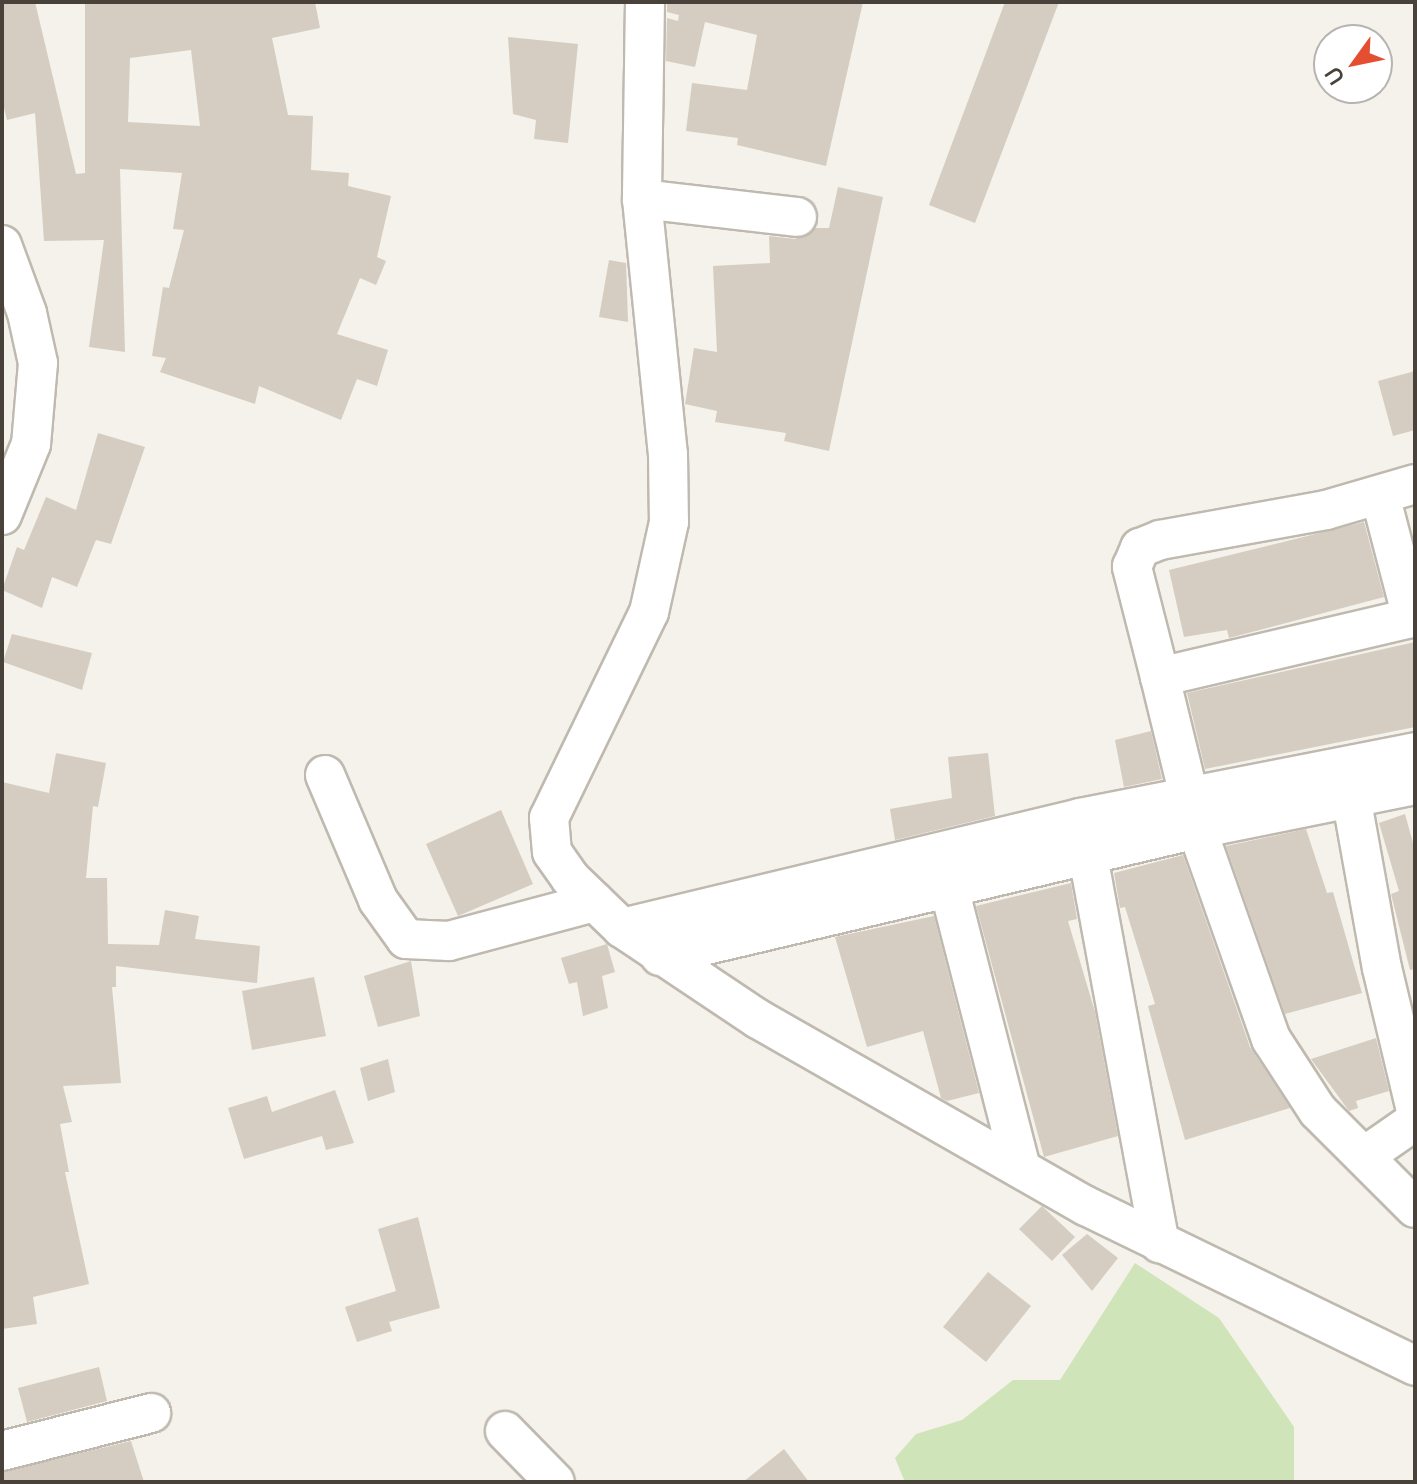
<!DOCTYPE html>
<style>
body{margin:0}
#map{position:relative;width:1417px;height:1484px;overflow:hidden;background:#f4f2eb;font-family:Manrope,sans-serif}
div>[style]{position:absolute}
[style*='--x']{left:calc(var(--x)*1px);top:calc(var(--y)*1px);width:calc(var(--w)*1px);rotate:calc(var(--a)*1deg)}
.green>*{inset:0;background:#d0e4b9}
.building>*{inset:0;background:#d5cdc2}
.roads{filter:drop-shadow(2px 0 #bfb9af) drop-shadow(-2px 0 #bfb9af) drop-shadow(0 2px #bfb9af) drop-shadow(0 -2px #bfb9af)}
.minor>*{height:38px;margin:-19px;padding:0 19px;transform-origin:19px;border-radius:19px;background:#fff}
span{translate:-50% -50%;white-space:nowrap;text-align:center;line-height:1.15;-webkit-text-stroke:6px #fff;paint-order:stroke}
.frame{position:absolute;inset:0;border:4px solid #48423a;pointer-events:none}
.north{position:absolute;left:1313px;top:24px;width:80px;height:80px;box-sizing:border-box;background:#fff;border:2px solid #b6b3b0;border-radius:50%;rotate:237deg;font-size:22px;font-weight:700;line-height:32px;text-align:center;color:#48423a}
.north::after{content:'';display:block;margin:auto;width:28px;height:36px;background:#e44f32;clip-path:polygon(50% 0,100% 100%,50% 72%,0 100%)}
</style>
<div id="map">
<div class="green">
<i style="clip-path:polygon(1135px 1263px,1219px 1318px,1294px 1427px,1294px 1482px,905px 1482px,895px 1458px,916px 1434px,962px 1420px,1013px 1380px,1060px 1380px)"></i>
</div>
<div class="building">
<i style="clip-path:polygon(evenodd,2px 2px,35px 2px,76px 174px,85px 173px,85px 2px,315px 2px,320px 28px,272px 38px,288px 115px,313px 116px,311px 170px,349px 173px,348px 186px,391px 196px,377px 257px,386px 261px,376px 285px,360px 278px,337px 334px,388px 350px,377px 386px,357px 379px,341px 420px,259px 386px,255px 404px,160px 372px,166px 358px,152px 356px,163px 287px,169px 288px,184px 230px,173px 229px,182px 173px,120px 169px,125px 352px,89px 347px,104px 240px,44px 241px,35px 113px,7px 120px,2px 100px,2px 2px,191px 50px,200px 126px,128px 122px,130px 58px,191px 50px)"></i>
<i style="clip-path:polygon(667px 2px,863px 2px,826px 166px,737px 145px,738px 138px,686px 131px,692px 83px,747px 90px,757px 35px,705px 22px,695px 67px,666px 61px,667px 18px,678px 21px,679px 15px,667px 12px)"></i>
<i style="clip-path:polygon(1005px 2px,1059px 2px,975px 223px,929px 205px)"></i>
<i style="clip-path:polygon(508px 37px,578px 44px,568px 143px,534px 139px,536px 120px,513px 114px)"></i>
<i style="clip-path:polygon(838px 187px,883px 197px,829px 451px,784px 441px,786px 433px,715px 422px,717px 411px,685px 404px,694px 348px,717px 352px,713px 266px,770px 263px,769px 236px,795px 239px,816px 228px,829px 228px)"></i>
<i style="clip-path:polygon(609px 260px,626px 263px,628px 322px,599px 317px)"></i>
<i style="clip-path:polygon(1415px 371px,1415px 430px,1393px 436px,1378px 381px)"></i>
<i style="clip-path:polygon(98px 433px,145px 447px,111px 544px,96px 540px,77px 587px,52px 577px,42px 608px,2px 590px,17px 547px,24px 550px,46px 497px,76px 510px)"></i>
<i style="clip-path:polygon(1364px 522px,1384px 597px,1229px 638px,1227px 630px,1184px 637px,1169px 570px)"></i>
<i style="clip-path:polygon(12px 634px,92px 653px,82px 690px,3px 662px)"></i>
<i style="clip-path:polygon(1415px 642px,1415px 727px,1205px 769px,1187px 693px)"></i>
<i style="clip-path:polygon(1151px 731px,1162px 779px,1124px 787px,1115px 740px)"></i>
<i style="clip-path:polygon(56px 753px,106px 763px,98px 807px,93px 806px,86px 878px,107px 878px,108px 944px,159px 945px,165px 910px,199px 916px,195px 939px,260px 946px,257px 983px,116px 966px,116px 987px,112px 987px,121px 1083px,63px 1086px,72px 1122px,60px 1124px,69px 1172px,65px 1172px,89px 1284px,33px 1297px,37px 1324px,2px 1329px,2px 782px,49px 793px)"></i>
<i style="clip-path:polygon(988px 753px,995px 816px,895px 840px,890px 809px,952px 798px,948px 757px)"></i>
<i style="clip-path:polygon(501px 810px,533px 884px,458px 916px,426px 844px)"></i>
<i style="clip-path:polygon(1405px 814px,1415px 850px,1415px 969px,1410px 970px,1391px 894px,1399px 891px,1379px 823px)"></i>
<i style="clip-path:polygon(1306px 829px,1327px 893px,1333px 892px,1362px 993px,1285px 1014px,1226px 846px)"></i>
<i style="clip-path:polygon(1183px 855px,1250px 1047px,1290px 1108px,1185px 1140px,1148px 1006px,1155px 1004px,1125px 907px,1120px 908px,1114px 873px)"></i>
<i style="clip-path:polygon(1071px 883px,1077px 919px,1068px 921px,1095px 1012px,1118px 1136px,1044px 1157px,976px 906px)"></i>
<i style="clip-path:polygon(934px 916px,979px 1093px,947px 1101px,941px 1098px,923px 1031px,867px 1047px,835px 937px)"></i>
<i style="clip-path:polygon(607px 944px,615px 972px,602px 976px,608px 1008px,583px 1016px,577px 982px,569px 984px,561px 958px)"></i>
<i style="clip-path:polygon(411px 961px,420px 1016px,378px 1027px,364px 976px)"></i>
<i style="clip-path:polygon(314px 977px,326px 1036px,252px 1050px,242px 991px)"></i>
<i style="clip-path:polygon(1376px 1038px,1389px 1091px,1356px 1101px,1358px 1108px,1349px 1111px,1311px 1059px)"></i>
<i style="clip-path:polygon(388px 1059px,395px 1092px,368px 1101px,360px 1068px)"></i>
<i style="clip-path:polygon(335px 1090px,354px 1143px,326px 1150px,322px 1136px,244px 1159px,228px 1108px,267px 1096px,272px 1112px)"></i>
<i style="clip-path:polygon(1042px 1206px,1075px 1237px,1052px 1261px,1019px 1229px)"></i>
<i style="clip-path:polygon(418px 1217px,440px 1308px,389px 1322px,392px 1331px,357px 1342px,345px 1307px,396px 1291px,378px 1229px)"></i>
<i style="clip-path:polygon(1087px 1234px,1118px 1258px,1092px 1291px,1062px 1255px)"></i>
<i style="clip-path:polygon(988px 1272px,1031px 1306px,986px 1362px,943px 1327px)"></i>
<i style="clip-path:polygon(99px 1367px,107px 1401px,27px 1422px,18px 1388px)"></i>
<i style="clip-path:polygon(131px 1441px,144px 1482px,2px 1482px,2px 1472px)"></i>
<i style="clip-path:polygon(784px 1449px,809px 1482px,743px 1482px)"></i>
</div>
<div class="roads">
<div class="minor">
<i style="--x:645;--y:2;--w:197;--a:90.9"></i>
<i style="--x:642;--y:199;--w:256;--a:84.2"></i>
<i style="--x:668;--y:454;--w:68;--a:89.2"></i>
<i style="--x:669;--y:522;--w:92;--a:102.5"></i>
<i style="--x:649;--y:612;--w:229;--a:115.9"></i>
<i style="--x:549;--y:818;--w:34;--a:85"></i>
<i style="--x:552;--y:852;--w:32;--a:55"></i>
<i style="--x:570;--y:878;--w:72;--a:43.9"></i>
<i style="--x:622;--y:928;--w:164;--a:33.8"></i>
<i style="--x:758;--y:1019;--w:378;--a:29.7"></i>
<i style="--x:1086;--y:1206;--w:366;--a:25.9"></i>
<i style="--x:642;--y:199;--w:156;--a:6.6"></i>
<i style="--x:2;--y:245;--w:72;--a:69.8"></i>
<i style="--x:27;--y:313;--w:51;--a:77.6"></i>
<i style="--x:38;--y:363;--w:81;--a:94.9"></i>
<i style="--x:31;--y:444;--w:77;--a:112.2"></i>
<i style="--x:1380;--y:495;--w:127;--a:75.4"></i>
<i style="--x:1415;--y:617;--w:262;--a:166.8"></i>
<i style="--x:1160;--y:677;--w:156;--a:76.3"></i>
<i style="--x:1197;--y:829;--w:223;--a:70.6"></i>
<i style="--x:1271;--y:1039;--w:86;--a:56.9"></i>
<i style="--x:1318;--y:1111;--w:137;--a:45"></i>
<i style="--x:1160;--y:677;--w:114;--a:-104.3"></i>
<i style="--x:1132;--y:567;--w:21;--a:-67"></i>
<i style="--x:1140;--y:548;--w:22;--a:-22"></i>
<i style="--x:1160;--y:540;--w:169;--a:-10.2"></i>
<i style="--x:1326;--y:510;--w:93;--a:-16.3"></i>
<i style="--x:1347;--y:774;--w:197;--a:79.8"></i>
<i style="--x:1382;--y:968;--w:142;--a:76.6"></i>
<i style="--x:325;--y:775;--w:136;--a:67"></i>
<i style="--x:378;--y:900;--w:48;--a:54.3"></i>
<i style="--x:406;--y:939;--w:43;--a:2.7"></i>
<i style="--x:449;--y:941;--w:151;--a:-15"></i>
<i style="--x:1088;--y:856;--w:394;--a:79.5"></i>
<i style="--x:949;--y:888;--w:289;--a:75.6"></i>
<i style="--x:622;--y:928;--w:471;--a:-13.5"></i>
<i style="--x:1080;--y:818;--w:341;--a:-11.1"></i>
<i style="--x:660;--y:956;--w:552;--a:-13.31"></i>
<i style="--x:1197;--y:829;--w:222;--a:-11.4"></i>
<i style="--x:1366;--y:1155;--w:60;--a:-34.8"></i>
<i style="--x:505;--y:1431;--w:71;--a:45.6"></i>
<i style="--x:2;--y:1451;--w:154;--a:-14.3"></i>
</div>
</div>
<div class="frame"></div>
<div class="north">U</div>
</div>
